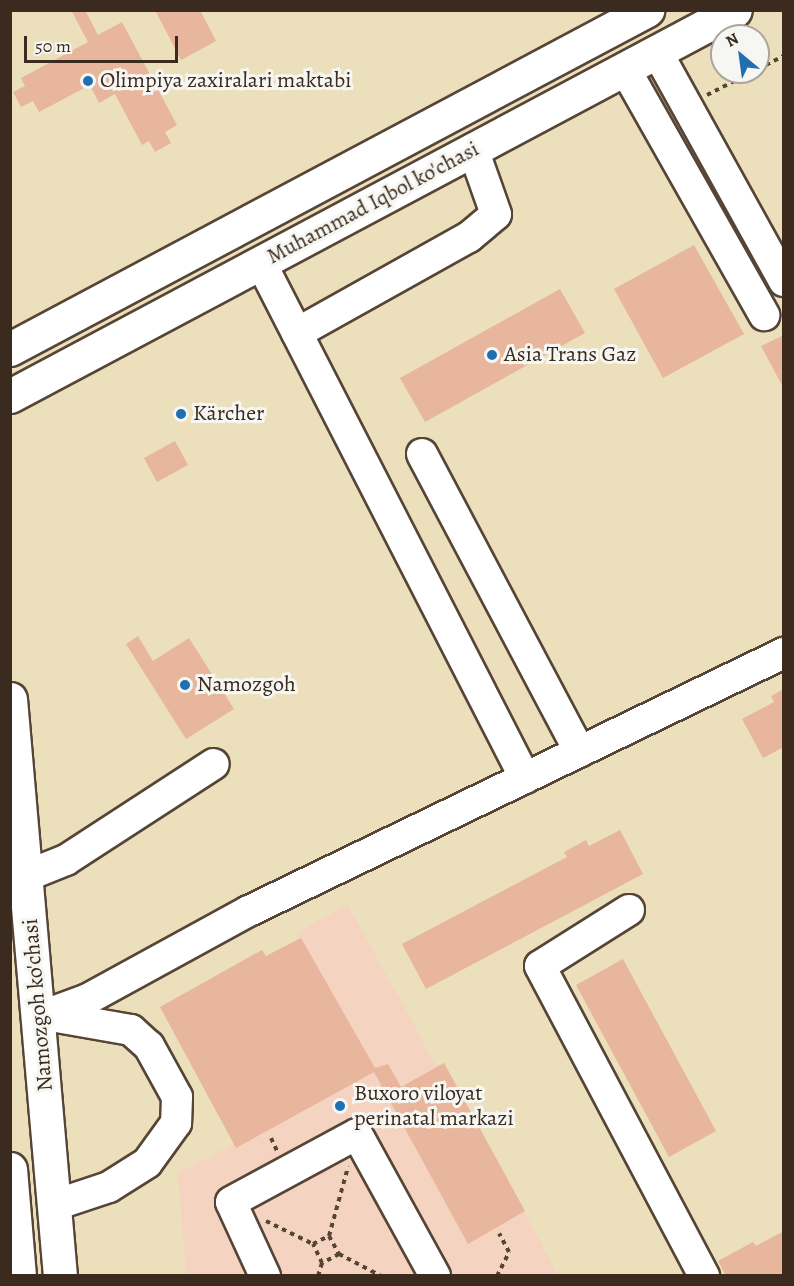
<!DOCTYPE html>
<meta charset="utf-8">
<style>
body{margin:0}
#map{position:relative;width:794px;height:1286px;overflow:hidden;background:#ecdfbc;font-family:Alegreya,serif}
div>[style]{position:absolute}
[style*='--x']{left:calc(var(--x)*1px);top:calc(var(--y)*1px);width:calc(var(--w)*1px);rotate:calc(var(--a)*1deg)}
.built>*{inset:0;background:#f4d3c1}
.building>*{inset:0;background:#e7b69c}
.path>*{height:4px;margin-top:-2px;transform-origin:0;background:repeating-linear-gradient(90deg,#564536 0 4.5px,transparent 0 9px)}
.roads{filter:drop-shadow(2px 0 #564536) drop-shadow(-2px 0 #564536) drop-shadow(0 2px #564536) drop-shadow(0 -2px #564536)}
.minor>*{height:30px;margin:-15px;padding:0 15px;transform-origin:15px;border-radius:15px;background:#fff}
.major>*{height:33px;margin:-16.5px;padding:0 16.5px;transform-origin:16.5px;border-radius:16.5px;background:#fff}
.dots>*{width:16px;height:16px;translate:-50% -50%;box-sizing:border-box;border:3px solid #f6f6f2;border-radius:50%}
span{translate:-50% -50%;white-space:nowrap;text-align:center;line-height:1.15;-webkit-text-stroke:6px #f6f6f2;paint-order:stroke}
.poi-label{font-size:22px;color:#3b2a1e}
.left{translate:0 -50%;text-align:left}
.street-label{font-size:22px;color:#3b2a1e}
.frame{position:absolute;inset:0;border:12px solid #3b2a1e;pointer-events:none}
.north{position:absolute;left:710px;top:24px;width:60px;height:60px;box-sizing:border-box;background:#f6f6f2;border:2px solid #aba49d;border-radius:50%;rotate:331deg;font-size:16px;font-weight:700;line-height:24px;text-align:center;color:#3b2a1e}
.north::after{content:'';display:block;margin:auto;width:21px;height:27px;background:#1f6fb2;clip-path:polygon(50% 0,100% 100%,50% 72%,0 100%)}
.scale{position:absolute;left:24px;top:36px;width:154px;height:27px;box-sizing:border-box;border:3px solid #3b2a1e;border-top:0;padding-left:8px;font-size:18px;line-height:21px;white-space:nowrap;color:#3b2a1e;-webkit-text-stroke:4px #f6f6f2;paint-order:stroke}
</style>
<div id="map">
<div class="built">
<i style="clip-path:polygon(348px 905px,437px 1067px,444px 1063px,558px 1275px,186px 1275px,178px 1173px,234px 1144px,160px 1007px,262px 950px,266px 956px,300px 938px,297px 932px)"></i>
</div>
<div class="building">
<i style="clip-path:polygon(71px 10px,85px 10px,98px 35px,122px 22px,177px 125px,165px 132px,171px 143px,155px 152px,149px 141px,142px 145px,115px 94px,99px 103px,90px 85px,39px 112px,33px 101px,21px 107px,13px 92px,25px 86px,21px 78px,88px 42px)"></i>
<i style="clip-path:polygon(155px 10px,200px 10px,216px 41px,181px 60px)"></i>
<i style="clip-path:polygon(694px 245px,744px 334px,663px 378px,614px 289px)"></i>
<i style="clip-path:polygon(560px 289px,585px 333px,425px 422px,400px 378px)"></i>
<i style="clip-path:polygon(784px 335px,784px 389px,761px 346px)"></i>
<i style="clip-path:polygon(175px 441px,188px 465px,157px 482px,144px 458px)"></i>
<i style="clip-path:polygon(138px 636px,153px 661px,189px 638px,234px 709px,186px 739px,126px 644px)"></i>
<i style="clip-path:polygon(784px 689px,784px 747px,763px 758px,742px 719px,774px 702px,771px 696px)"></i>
<i style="clip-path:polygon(620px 830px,643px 874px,426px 989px,402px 944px,567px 857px,564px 852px,586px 840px,589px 846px)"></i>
<i style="clip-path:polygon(301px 938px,375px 1068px,388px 1064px,401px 1087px,444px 1063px,525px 1211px,468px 1244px,374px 1072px,236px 1148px,160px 1007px,262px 950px,266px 956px)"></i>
<i style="clip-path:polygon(623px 959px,716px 1131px,669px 1157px,576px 985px)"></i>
<i style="clip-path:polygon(784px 1231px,784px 1276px,726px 1276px,718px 1261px,753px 1242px,756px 1246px)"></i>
</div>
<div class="path">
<i style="--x:758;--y:69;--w:29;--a:-27"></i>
<i style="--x:707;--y:95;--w:51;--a:-27.1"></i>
<i style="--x:271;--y:1138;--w:14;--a:65"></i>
<i style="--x:266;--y:1221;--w:52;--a:26.1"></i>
<i style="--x:329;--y:1236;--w:72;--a:-74.6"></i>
<i style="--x:339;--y:1254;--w:47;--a:27.6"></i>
<i style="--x:318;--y:1276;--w:14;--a:-73"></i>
<i style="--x:322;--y:1263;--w:21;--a:-115"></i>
<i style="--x:313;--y:1244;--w:18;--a:-27"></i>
<i style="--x:329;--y:1236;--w:21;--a:61"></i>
<i style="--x:339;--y:1254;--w:19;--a:152"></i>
<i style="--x:497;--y:1276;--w:27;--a:-63"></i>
<i style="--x:509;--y:1252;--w:21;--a:-118"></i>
</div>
<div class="roads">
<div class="minor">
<i style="--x:657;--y:52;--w:262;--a:61"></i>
<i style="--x:625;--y:69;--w:283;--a:60.5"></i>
<i style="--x:261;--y:263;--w:579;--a:62.86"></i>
<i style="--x:297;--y:333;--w:197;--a:-29.2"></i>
<i style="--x:469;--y:237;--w:35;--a:-40"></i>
<i style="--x:496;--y:214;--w:69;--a:-109.5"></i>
<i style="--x:422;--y:454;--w:337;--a:62.1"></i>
<i style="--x:26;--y:876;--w:43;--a:-21.8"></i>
<i style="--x:66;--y:860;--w:176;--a:-33"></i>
<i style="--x:629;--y:910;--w:105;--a:147.8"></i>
<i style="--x:540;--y:966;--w:351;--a:62.1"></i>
<i style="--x:51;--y:1016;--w:81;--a:9.9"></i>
<i style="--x:131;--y:1030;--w:24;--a:42"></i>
<i style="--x:149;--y:1046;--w:58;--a:61.2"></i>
<i style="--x:177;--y:1097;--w:26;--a:92"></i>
<i style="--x:176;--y:1123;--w:49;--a:125.9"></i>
<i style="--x:147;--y:1163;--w:45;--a:147.7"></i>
<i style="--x:109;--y:1187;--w:57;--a:161.6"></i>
<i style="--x:39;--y:1017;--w:52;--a:-20.2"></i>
<i style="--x:88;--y:999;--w:183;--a:-28.7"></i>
<i style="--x:249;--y:911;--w:594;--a:-25.75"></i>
<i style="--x:265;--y:1276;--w:81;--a:-114.7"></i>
<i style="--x:231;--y:1202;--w:143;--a:-28.4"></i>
<i style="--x:357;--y:1134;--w:162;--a:61.2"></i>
</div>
<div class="major">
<i style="--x:10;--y:349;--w:722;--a:-28.02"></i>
<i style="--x:10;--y:396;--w:821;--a:-28.03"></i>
<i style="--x:10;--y:699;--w:579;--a:85.05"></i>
<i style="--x:10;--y:1169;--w:107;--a:85.2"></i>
</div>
</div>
<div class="dots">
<i style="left:88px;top:81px;background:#1f6fb2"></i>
<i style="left:492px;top:355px;background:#1f6fb2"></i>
<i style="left:181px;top:414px;background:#1f6fb2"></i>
<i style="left:185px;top:685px;background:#1f6fb2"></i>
<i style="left:340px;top:1106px;background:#1f6fb2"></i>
</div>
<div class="poi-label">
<span class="left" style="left:100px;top:81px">Olimpiya zaxiralari maktabi</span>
<span class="left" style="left:504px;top:355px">Asia Trans Gaz</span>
<span class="left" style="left:193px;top:414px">Kärcher</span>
<span class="left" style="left:197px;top:685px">Namozgoh</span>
<span class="left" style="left:354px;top:1106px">Buxoro viloyat<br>perinatal markazi</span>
</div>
<div class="street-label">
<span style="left:373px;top:203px;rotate:-28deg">Muhammad Iqbol ko'chasi</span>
<span style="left:38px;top:1005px;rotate:-95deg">Namozgoh ko'chasi</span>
</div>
<div class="frame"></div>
<div class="north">N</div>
<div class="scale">50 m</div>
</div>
